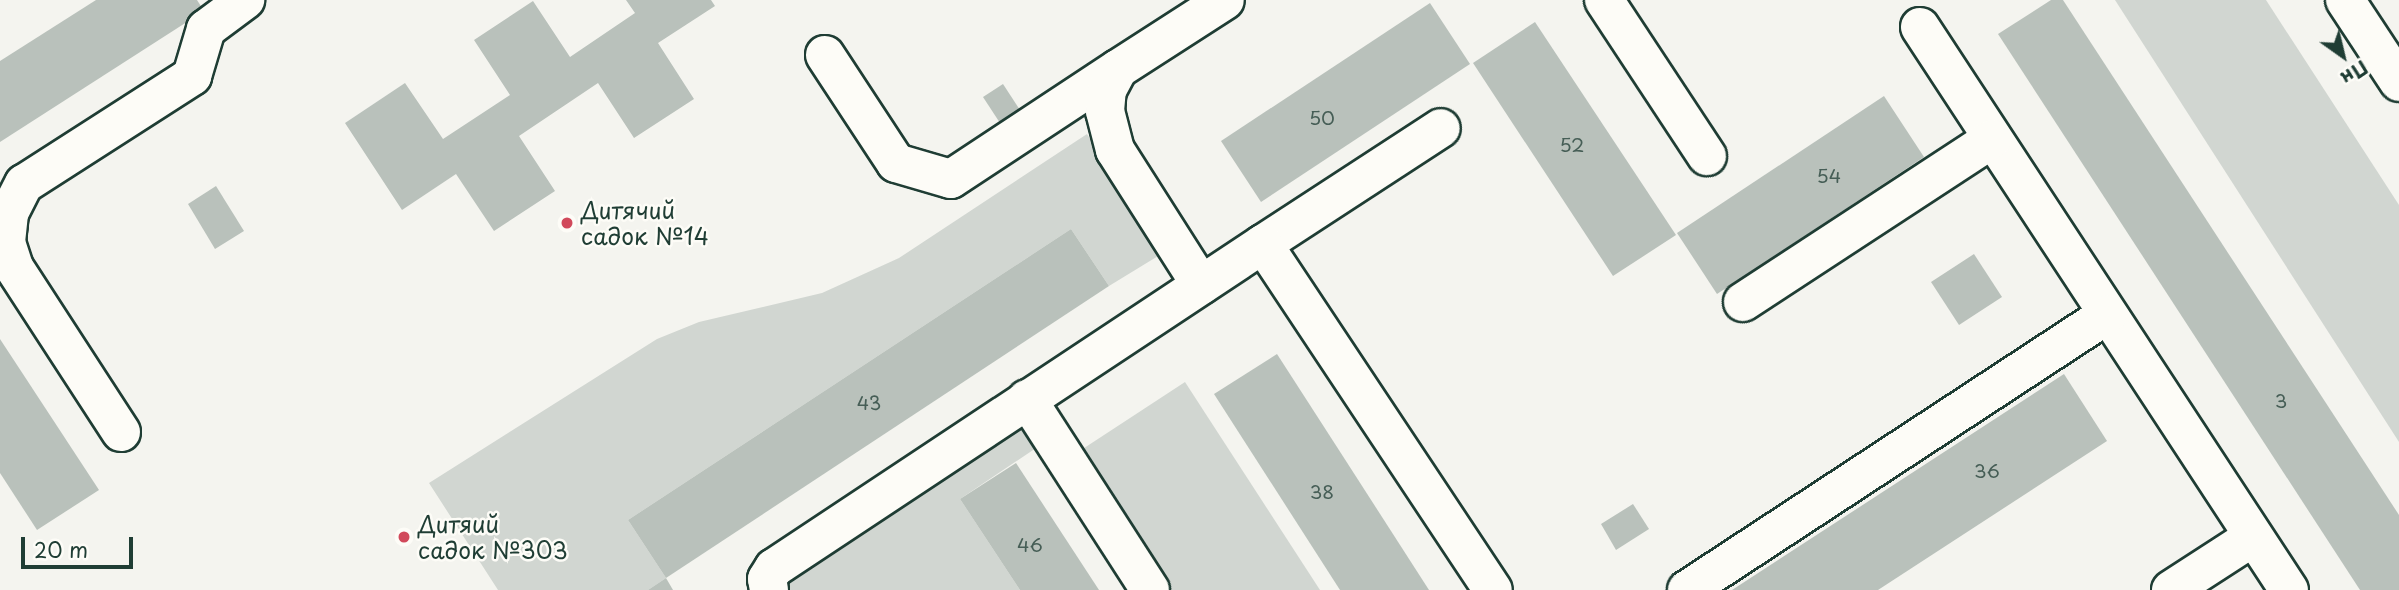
<!DOCTYPE html>
<meta charset="utf-8">
<style>
body{margin:0}
#map{position:relative;width:2399px;height:590px;overflow:hidden;background:#f4f4ef;font-family:"Playpen Sans",sans-serif}
div>[style]{position:absolute}
[style*='--x']{left:calc(var(--x)*1px);top:calc(var(--y)*1px);width:calc(var(--w)*1px);rotate:calc(var(--a)*1deg)}
.green>*{inset:0;background:#d1d6d1}
.building>*{inset:0;background:#b9c1bb}
.roads{filter:drop-shadow(2px 0 #1f3d34) drop-shadow(-2px 0 #1f3d34) drop-shadow(0 2px #1f3d34) drop-shadow(0 -2px #1f3d34)}
.minor>*{height:38px;margin:-19px;padding:0 19px;transform-origin:19px;border-radius:19px;background:#fdfcf7}
.major>*{height:38px;margin:-19px;padding:0 19px;transform-origin:19px;border-radius:19px;background:#fdfcf7}
.dots>*{width:19px;height:19px;translate:-50% -50%;box-sizing:border-box;border:4px solid #fdfcf7;border-radius:50%}
span{translate:-50% -50%;white-space:nowrap;text-align:center;line-height:1.15;-webkit-text-stroke:5px #fdfcf7;paint-order:stroke}
.number-label{font-size:19px;color:#465e56}
.number-label span{-webkit-text-stroke-width:0}
.poi-label{font-size:23px;color:#1f3d34}
.left{translate:0 -50%;text-align:left}
.north{position:absolute;left:2308px;top:21px;width:70px;height:70px;-webkit-text-stroke:5px #fdfcf7;paint-order:stroke;rotate:146deg;font-size:19px;font-weight:700;line-height:28px;text-align:center;color:#1f3d34}
.north::after{content:'';display:block;margin:auto;width:24px;height:32px;background:#1f3d34;clip-path:polygon(50% 0,100% 100%,50% 72%,0 100%)}
.scale{position:absolute;left:21px;top:537px;width:112px;height:32px;box-sizing:border-box;border:4px solid #1f3d34;border-top:0;padding-left:9px;font-size:21px;line-height:24px;white-space:nowrap;color:#1f3d34;-webkit-text-stroke:5px #fdfcf7;paint-order:stroke}
</style>
<div id="map">
<div class="green">
<i style="clip-path:polygon(2115px 0,2266px 0,2399px 205px,2399px 442px)"></i>
<i style="clip-path:polygon(1087px 134px,1163px 253px,1109px 286px,1071px 229px,628px 520px,666px 578px,648px 590px,498px 590px,429px 483px,657px 339px,699px 322px,822px 293px,899px 258px)"></i>
<i style="clip-path:polygon(1185px 382px,1320px 590px,1163px 590px,1075px 454px)"></i>
<i style="clip-path:polygon(1022px 414px,1042px 444px,960px 499px,1020px 590px,781px 590px,775px 580px)"></i>
</div>
<div class="building">
<i style="clip-path:polygon(96px 0,197px 0,204px 11px,0 142px,0 61px)"></i>
<i style="clip-path:polygon(626px 0,711px 0,715px 6px,658px 43px,694px 99px,634px 138px,598px 83px,519px 136px,555px 191px,494px 231px,456px 174px,402px 210px,345px 123px,405px 83px,443px 139px,510px 95px,474px 40px,533px 1px,570px 57px,635px 13px)"></i>
<i style="clip-path:polygon(2051px 0,2063px 0,2399px 515px,2399px 590px,2360px 590px,1998px 34px)"></i>
<i style="clip-path:polygon(1430px 3px,1470px 64px,1261px 202px,1221px 141px)"></i>
<i style="clip-path:polygon(1535px 22px,1676px 235px,1613px 276px,1473px 63px)"></i>
<i style="clip-path:polygon(1003px 84px,1020px 110px,1000px 123px,983px 97px)"></i>
<i style="clip-path:polygon(1884px 96px,1924px 157px,1717px 294px,1677px 233px)"></i>
<i style="clip-path:polygon(216px 186px,244px 231px,215px 249px,188px 204px)"></i>
<i style="clip-path:polygon(1071px 229px,1109px 286px,666px 578px,628px 520px)"></i>
<i style="clip-path:polygon(1974px 254px,2002px 297px,1959px 325px,1931px 282px)"></i>
<i style="clip-path:polygon(0 339px,99px 490px,37px 530px,0 473px)"></i>
<i style="clip-path:polygon(1277px 354px,1346px 461px,1429px 590px,1340px 590px,1214px 394px)"></i>
<i style="clip-path:polygon(2064px 374px,2107px 441px,1878px 590px,1732px 590px)"></i>
<i style="clip-path:polygon(1016px 463px,1099px 590px,1020px 590px,960px 499px)"></i>
<i style="clip-path:polygon(1633px 504px,1649px 529px,1616px 550px,1601px 524px)"></i>
<i style="clip-path:polygon(666px 578px,673px 590px,648px 590px)"></i>
</div>
<div class="roads">
<div class="minor">
<i style="--x:1604;--y:0;--w:187;--a:56.6"></i>
<i style="--x:1920;--y:27;--w:673;--a:56.76"></i>
<i style="--x:825;--y:55;--w:129;--a:56.7"></i>
<i style="--x:896;--y:163;--w:57;--a:16.2"></i>
<i style="--x:951;--y:179;--w:200;--a:-33.4"></i>
<i style="--x:1263;--y:244;--w:212;--a:-33.1"></i>
<i style="--x:1201;--y:285;--w:160;--a:-122.5"></i>
<i style="--x:1115;--y:150;--w:40;--a:-104.4"></i>
<i style="--x:1105;--y:111;--w:21;--a:-85"></i>
<i style="--x:1107;--y:90;--w:24;--a:-62"></i>
<i style="--x:1118;--y:69;--w:127;--a:-32.8"></i>
<i style="--x:1743;--y:302;--w:298;--a:-33.2"></i>
<i style="--x:1027;--y:399;--w:227;--a:57.2"></i>
<i style="--x:121;--y:432;--w:197;--a:-123"></i>
<i style="--x:14;--y:267;--w:26;--a:-108"></i>
<i style="--x:6;--y:242;--w:29;--a:-84"></i>
<i style="--x:9;--y:213;--w:33;--a:-63"></i>
<i style="--x:24;--y:184;--w:200;--a:-32.7"></i>
<i style="--x:192;--y:76;--w:49;--a:-73.4"></i>
<i style="--x:206;--y:29;--w:49;--a:-36.6"></i>
<i style="--x:769;--y:590;--w:11;--a:-100"></i>
<i style="--x:767;--y:579;--w:13;--a:-58"></i>
<i style="--x:774;--y:568;--w:587;--a:-33.53"></i>
<i style="--x:1263;--y:244;--w:415;--a:56.4"></i>
<i style="--x:1687;--y:590;--w:503;--a:-33.25"></i>
<i style="--x:2171;--y:590;--w:98;--a:-32.9"></i>
</div>
<div class="major">
<i style="--x:2345;--y:0;--w:98;--a:56.6"></i>
</div>
</div>
<div class="dots">
<i style="left:567px;top:223px;background:#d1495b"></i>
<i style="left:404px;top:537px;background:#d1495b"></i>
</div>
<div class="number-label">
<span style="left:1322px;top:118px">50</span>
<span style="left:1572px;top:145px">52</span>
<span style="left:1829px;top:176px">54</span>
<span style="left:2281px;top:401px">3</span>
<span style="left:869px;top:403px">43</span>
<span style="left:1987px;top:471px">36</span>
<span style="left:1322px;top:492px">38</span>
<span style="left:1030px;top:545px">46</span>
</div>
<div class="poi-label">
<span class="left" style="left:581px;top:223px">Дитячий<br>садок №14</span>
<span class="left" style="left:418px;top:537px">Дитяий<br>садок №303</span>
</div>
<div class="north">Пн</div>
<div class="scale">20 m</div>
</div>
